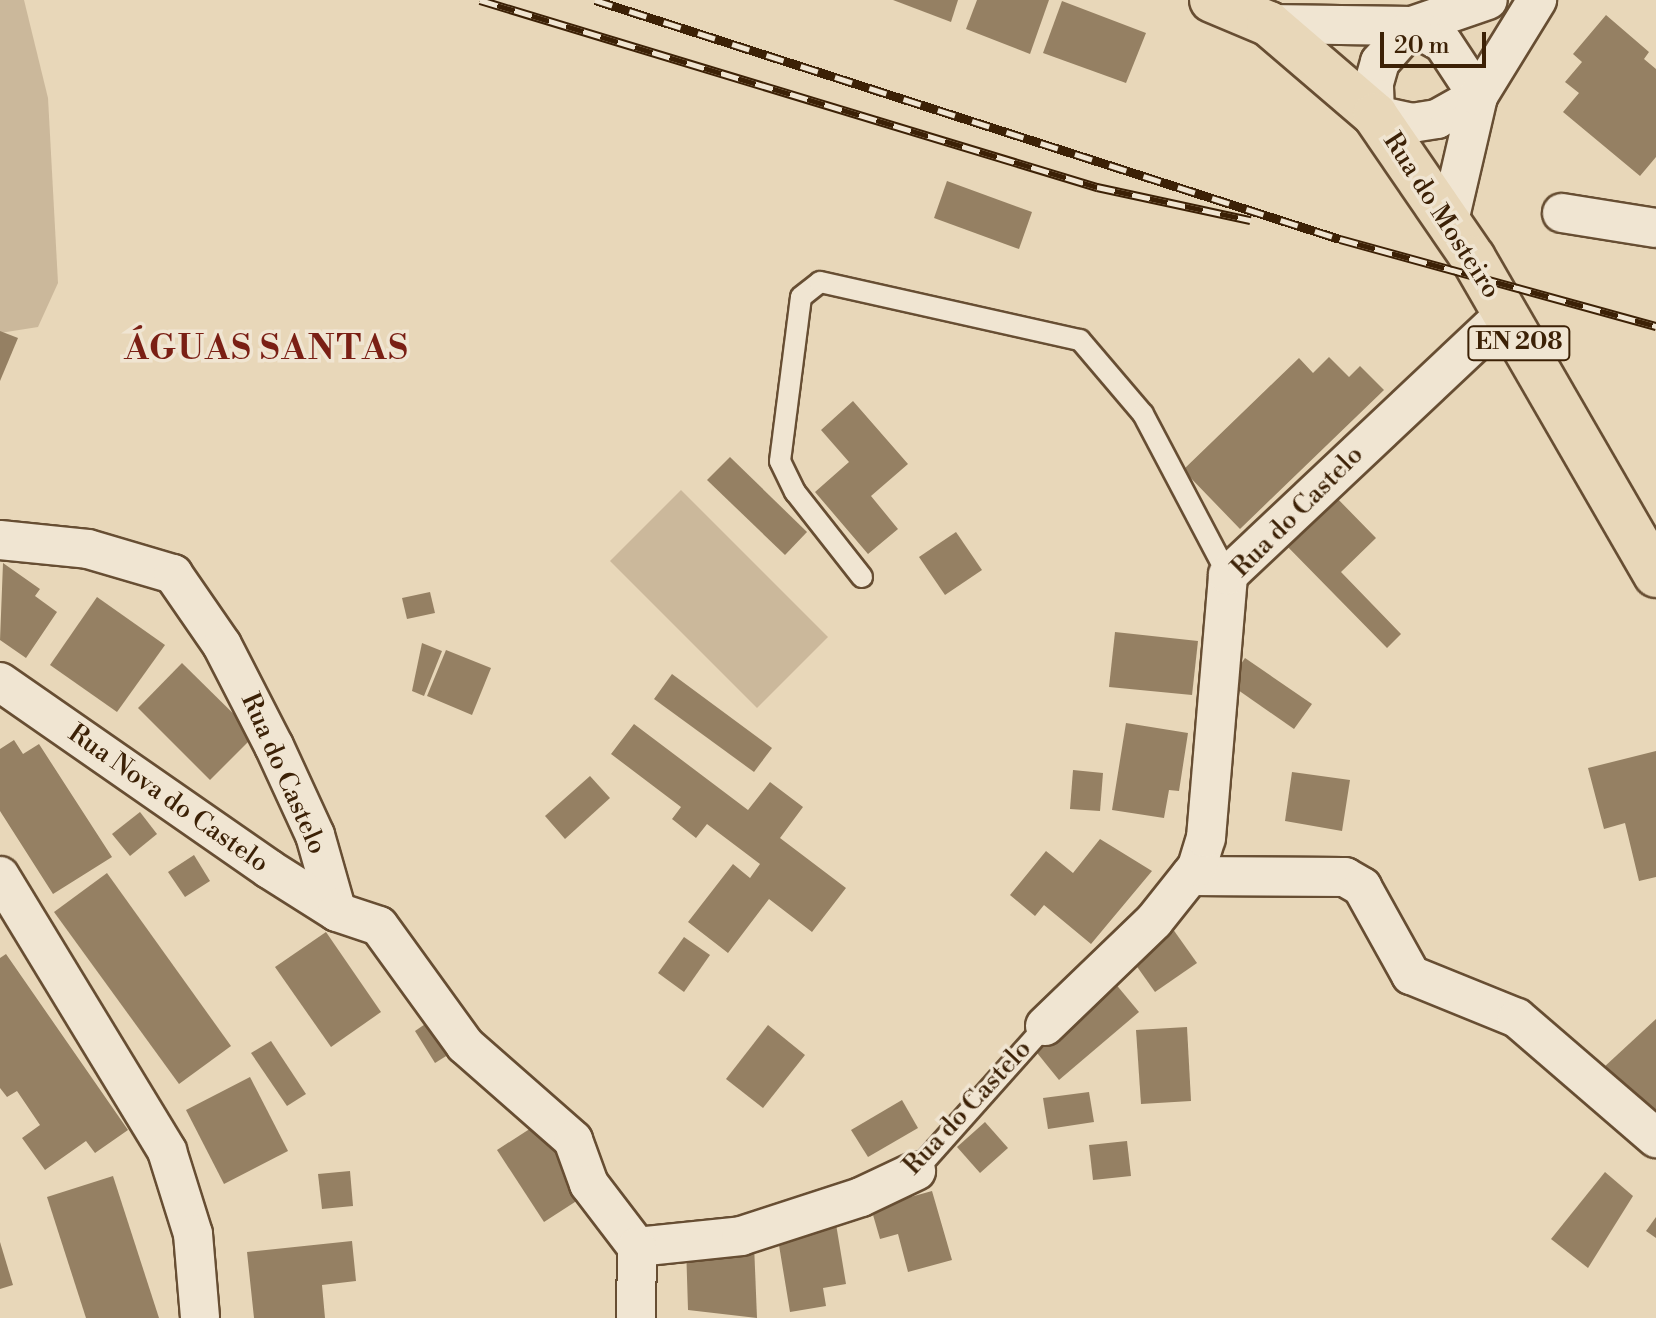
<!DOCTYPE html>
<meta charset="utf-8">
<style>
body{margin:0}
#map{position:relative;width:1656px;height:1318px;overflow:hidden;background:#e8d7b9;font-family:"Libre Bodoni",serif}
div>[style]{position:absolute}
[style*='--x']{left:calc(var(--x)*1px);top:calc(var(--y)*1px);width:calc(var(--w)*1px);rotate:calc(var(--a)*1deg)}
.green>*{inset:0;background:#cbb89b}
.building>*{inset:0;background:#958063}
.roads{filter:drop-shadow(2px 0 #674e33) drop-shadow(-2px 0 #674e33) drop-shadow(0 2px #674e33) drop-shadow(0 -2px #674e33)}
.lane>*{height:20px;margin:-10px;padding:0 10px;transform-origin:10px;border-radius:10px;background:#f0e5d2}
.street>*{height:38px;margin:-19px;padding:0 19px;transform-origin:19px;border-radius:19px;background:#f0e5d2}
.primary>*{height:44px;margin:-22px;padding:0 22px;transform-origin:22px;border-radius:22px;background:#e8d7b9}
.rail>*{height:9px;margin-top:-4.5px;transform-origin:0;background:repeating-linear-gradient(90deg,#f0e5d2 0 18px,#3c2106 0 36px);box-sizing:border-box;border-block:2px solid #3c2106}
span{translate:-50% -50%;white-space:nowrap;text-align:center;line-height:1.15;-webkit-text-stroke:7px #f0e5d2;paint-order:stroke}
.shield-label span{padding:2px 6px;background:#f0e5d2;border:2px solid;border-radius:6px;-webkit-text-stroke-width:0}
.shield-label{font-size:24px;color:#3c2106;font-weight:700}
.street-label{font-size:26px;color:#3c2106}
.district-label{font-size:34px;color:#7a1f14;font-weight:700;letter-spacing:2px}
.scale{position:absolute;left:1380px;top:32px;width:106px;height:36px;box-sizing:border-box;border:4px solid #3c2106;border-top:0;padding-left:10px;font-size:24px;line-height:28px;white-space:nowrap;color:#3c2106;-webkit-text-stroke:6px #f0e5d2;paint-order:stroke}
</style>
<div id="map">
<div class="green">
<i style="clip-path:polygon(0 0,24px 0,48px 98px,58px 283px,38px 327px,0 333px)"></i>
<i style="clip-path:polygon(681px 490px,828px 637px,757px 708px,610px 561px)"></i>
</div>
<div class="building">
<i style="clip-path:polygon(893px 0,958px 0,951px 22px)"></i>
<i style="clip-path:polygon(977px 0,1049px 0,1030px 54px,966px 29px)"></i>
<i style="clip-path:polygon(1062px 1px,1146px 33px,1126px 83px,1043px 53px)"></i>
<i style="clip-path:polygon(1606px 15px,1649px 52px,1644px 59px,1656px 69px,1656px 157px,1640px 176px,1563px 112px,1579px 93px,1565px 82px,1582px 62px,1573px 54px)"></i>
<i style="clip-path:polygon(947px 181px,1032px 212px,1019px 249px,934px 218px)"></i>
<i style="clip-path:polygon(0 331px,18px 338px,0 381px)"></i>
<i style="clip-path:polygon(1329px 357px,1349px 377px,1360px 366px,1384px 390px,1240px 529px,1183px 470px,1299px 358px,1313px 373px)"></i>
<i style="clip-path:polygon(853px 401px,908px 464px,871px 496px,898px 529px,868px 554px,815px 492px,849px 462px,821px 430px)"></i>
<i style="clip-path:polygon(730px 457px,807px 532px,785px 555px,707px 480px)"></i>
<i style="clip-path:polygon(1332px 493px,1376px 538px,1341px 572px,1401px 634px,1387px 648px,1282px 541px)"></i>
<i style="clip-path:polygon(956px 532px,982px 570px,945px 595px,919px 557px)"></i>
<i style="clip-path:polygon(3px 563px,40px 589px,35px 596px,57px 612px,26px 658px,0 640px)"></i>
<i style="clip-path:polygon(430px 592px,435px 613px,407px 619px,402px 598px)"></i>
<i style="clip-path:polygon(97px 597px,165px 645px,117px 712px,50px 665px)"></i>
<i style="clip-path:polygon(1115px 632px,1198px 641px,1192px 695px,1109px 687px)"></i>
<i style="clip-path:polygon(422px 643px,442px 651px,424px 696px,412px 691px)"></i>
<i style="clip-path:polygon(446px 650px,491px 668px,472px 715px,427px 696px)"></i>
<i style="clip-path:polygon(1245px 658px,1312px 704px,1294px 729px,1228px 683px)"></i>
<i style="clip-path:polygon(182px 663px,255px 735px,210px 780px,138px 708px)"></i>
<i style="clip-path:polygon(672px 674px,772px 748px,754px 772px,654px 699px)"></i>
<i style="clip-path:polygon(1126px 723px,1188px 733px,1179px 791px,1169px 790px,1164px 818px,1112px 810px)"></i>
<i style="clip-path:polygon(634px 724px,748px 810px,770px 782px,803px 807px,780px 838px,846px 888px,812px 932px,769px 899px,728px 953px,688px 922px,733px 864px,750px 878px,760px 864px,707px 824px,696px 838px,672px 819px,681px 807px,611px 754px)"></i>
<i style="clip-path:polygon(14px 740px,23px 754px,39px 744px,112px 857px,53px 894px,0 811px,0 749px)"></i>
<i style="clip-path:polygon(1656px 751px,1656px 877px,1639px 881px,1625px 823px,1604px 829px,1588px 768px)"></i>
<i style="clip-path:polygon(1073px 770px,1103px 773px,1100px 811px,1070px 809px)"></i>
<i style="clip-path:polygon(1292px 772px,1350px 780px,1342px 831px,1285px 821px)"></i>
<i style="clip-path:polygon(590px 776px,610px 798px,565px 839px,545px 816px)"></i>
<i style="clip-path:polygon(140px 812px,157px 834px,130px 856px,112px 834px)"></i>
<i style="clip-path:polygon(1100px 839px,1152px 871px,1091px 944px,1044px 905px,1035px 916px,1010px 895px,1046px 851px,1073px 873px)"></i>
<i style="clip-path:polygon(194px 855px,210px 881px,185px 897px,168px 872px)"></i>
<i style="clip-path:polygon(107px 873px,231px 1046px,179px 1084px,54px 912px)"></i>
<i style="clip-path:polygon(1170px 925px,1197px 963px,1155px 992px,1128px 954px)"></i>
<i style="clip-path:polygon(326px 932px,381px 1012px,331px 1047px,275px 967px)"></i>
<i style="clip-path:polygon(684px 937px,710px 955px,684px 992px,658px 973px)"></i>
<i style="clip-path:polygon(6px 954px,128px 1130px,95px 1153px,86px 1141px,45px 1170px,22px 1138px,40px 1125px,17px 1091px,7px 1097px,0 1088px,0 958px)"></i>
<i style="clip-path:polygon(1109px 976px,1139px 1012px,1059px 1080px,1029px 1043px)"></i>
<i style="clip-path:polygon(437px 1016px,459px 1048px,435px 1063px,415px 1031px)"></i>
<i style="clip-path:polygon(1656px 1019px,1656px 1124px,1603px 1068px)"></i>
<i style="clip-path:polygon(768px 1025px,805px 1055px,763px 1108px,726px 1079px)"></i>
<i style="clip-path:polygon(1187px 1027px,1191px 1101px,1141px 1104px,1136px 1030px)"></i>
<i style="clip-path:polygon(271px 1041px,306px 1094px,287px 1106px,251px 1053px)"></i>
<i style="clip-path:polygon(250px 1077px,288px 1151px,224px 1184px,186px 1110px)"></i>
<i style="clip-path:polygon(1089px 1092px,1094px 1122px,1048px 1129px,1043px 1098px)"></i>
<i style="clip-path:polygon(902px 1100px,918px 1128px,868px 1157px,851px 1130px)"></i>
<i style="clip-path:polygon(545px 1119px,592px 1191px,544px 1222px,497px 1150px)"></i>
<i style="clip-path:polygon(985px 1122px,1008px 1148px,980px 1173px,957px 1147px)"></i>
<i style="clip-path:polygon(1127px 1141px,1131px 1176px,1093px 1180px,1089px 1145px)"></i>
<i style="clip-path:polygon(350px 1171px,353px 1206px,322px 1209px,318px 1174px)"></i>
<i style="clip-path:polygon(1605px 1172px,1633px 1196px,1588px 1268px,1551px 1239px)"></i>
<i style="clip-path:polygon(113px 1176px,159px 1318px,86px 1318px,47px 1197px)"></i>
<i style="clip-path:polygon(932px 1191px,952px 1260px,908px 1272px,898px 1234px,880px 1239px,871px 1208px)"></i>
<i style="clip-path:polygon(1656px 1217px,1656px 1238px,1646px 1231px)"></i>
<i style="clip-path:polygon(836px 1224px,846px 1284px,823px 1288px,826px 1306px,790px 1312px,777px 1233px)"></i>
<i style="clip-path:polygon(352px 1241px,356px 1281px,322px 1285px,325px 1318px,254px 1318px,247px 1252px)"></i>
<i style="clip-path:polygon(0 1242px,13px 1285px,0 1289px)"></i>
<i style="clip-path:polygon(754px 1244px,757px 1318px,688px 1310px,686px 1246px)"></i>
</div>
<div class="roads">
<div class="lane">
<i style="--x:862;--y:577;--w:108;--a:-128.2"></i>
<i style="--x:795;--y:492;--w:34;--a:-116"></i>
<i style="--x:780;--y:461;--w:165;--a:-82.7"></i>
<i style="--x:801;--y:297;--w:24;--a:-38"></i>
<i style="--x:820;--y:282;--w:266;--a:12.6"></i>
<i style="--x:1080;--y:340;--w:97;--a:49.6"></i>
<i style="--x:1143;--y:414;--w:182;--a:62.2"></i>
<i style="--x:916;--y:1171;--w:194;--a:-48.3"></i>
</div>
<div class="street">
<i style="--x:1269;--y:24;--w:143;--a:0.8"></i>
<i style="--x:1412;--y:26;--w:80;--a:-18.9"></i>
<i style="--x:1412;--y:26;--w:35;--a:29"></i>
<i style="--x:1443;--y:43;--w:64;--a:56.6"></i>
<i style="--x:1478;--y:96;--w:47;--a:150.7"></i>
<i style="--x:1437;--y:119;--w:24;--a:171"></i>
<i style="--x:1413;--y:123;--w:39;--a:-168"></i>
<i style="--x:1375;--y:115;--w:32;--a:-92"></i>
<i style="--x:1374;--y:83;--w:22;--a:-74"></i>
<i style="--x:1380;--y:62;--w:48;--a:-48.4"></i>
<i style="--x:1562;--y:213;--w:95;--a:9.1"></i>
<i style="--x:1449;--y:221;--w:128;--a:-76.9"></i>
<i style="--x:1478;--y:96;--w:113;--a:-58.4"></i>
<i style="--x:0;--y:540;--w:88;--a:5.8"></i>
<i style="--x:88;--y:549;--w:89;--a:16.4"></i>
<i style="--x:173;--y:574;--w:86;--a:55.4"></i>
<i style="--x:222;--y:645;--w:114;--a:62.8"></i>
<i style="--x:274;--y:746;--w:98;--a:65.3"></i>
<i style="--x:315;--y:835;--w:80;--a:74.1"></i>
<i style="--x:0;--y:682;--w:328;--a:34.8"></i>
<i style="--x:269;--y:869;--w:80;--a:32.3"></i>
<i style="--x:337;--y:912;--w:44;--a:18.4"></i>
<i style="--x:379;--y:926;--w:147;--a:54.1"></i>
<i style="--x:465;--y:1045;--w:144;--a:41.3"></i>
<i style="--x:573;--y:1140;--w:47;--a:70"></i>
<i style="--x:589;--y:1184;--w:79;--a:52.7"></i>
<i style="--x:0;--y:876;--w:322;--a:58.7"></i>
<i style="--x:167;--y:1151;--w:87;--a:72.6"></i>
<i style="--x:193;--y:1234;--w:84;--a:85.2"></i>
<i style="--x:1190;--y:876;--w:155;--a:0.4"></i>
<i style="--x:1345;--y:877;--w:20;--a:30"></i>
<i style="--x:1362;--y:887;--w:101;--a:60.9"></i>
<i style="--x:1411;--y:975;--w:114;--a:22.1"></i>
<i style="--x:1517;--y:1018;--w:184;--a:40.8"></i>
<i style="--x:1045;--y:1026;--w:151;--a:-43.9"></i>
<i style="--x:1154;--y:921;--w:69;--a:-51.5"></i>
<i style="--x:1197;--y:867;--w:30;--a:-73"></i>
<i style="--x:1206;--y:838;--w:264;--a:-85.2"></i>
<i style="--x:1228;--y:575;--w:379;--a:-43.3"></i>
<i style="--x:637;--y:1247;--w:105;--a:-6"></i>
<i style="--x:741;--y:1236;--w:126;--a:-18"></i>
<i style="--x:861;--y:1197;--w:61;--a:-25.3"></i>
<i style="--x:636;--y:1318;--w:71;--a:-89.2"></i>
</div>
<div class="primary">
<i style="--x:1212;--y:0;--w:62;--a:22.8"></i>
<i style="--x:1269;--y:24;--w:140;--a:40.6"></i>
<i style="--x:1375;--y:115;--w:173;--a:55.6"></i>
<i style="--x:1473;--y:258;--w:366;--a:60"></i>
</div>
</div>
<div class="rail">
<i style="--x:480;--y:0;--w:645;--a:16.86"></i>
<i style="--x:1097;--y:187;--w:157;--a:12.2"></i>
<i style="--x:595;--y:0;--w:782;--a:17.79"></i>
<i style="--x:1340;--y:239;--w:328;--a:15.4"></i>
</div>
<div class="shield-label">
<span style="left:1519px;top:343px">EN 208</span>
</div>
<div class="street-label">
<span style="left:1441px;top:216px;rotate:57deg">Rua do Mosteiro</span>
<span style="left:1298px;top:512px;rotate:-45deg">Rua do Castelo</span>
<span style="left:283px;top:774px;rotate:66deg">Rua do Castelo</span>
<span style="left:168px;top:799px;rotate:35deg">Rua Nova do Castelo</span>
<span style="left:968px;top:1108px;rotate:-47deg">Rua do Castelo</span>
</div>
<div class="district-label">
<span style="left:267px;top:350px">ÁGUAS SANTAS</span>
</div>
<div class="scale">20 m</div>
</div>
